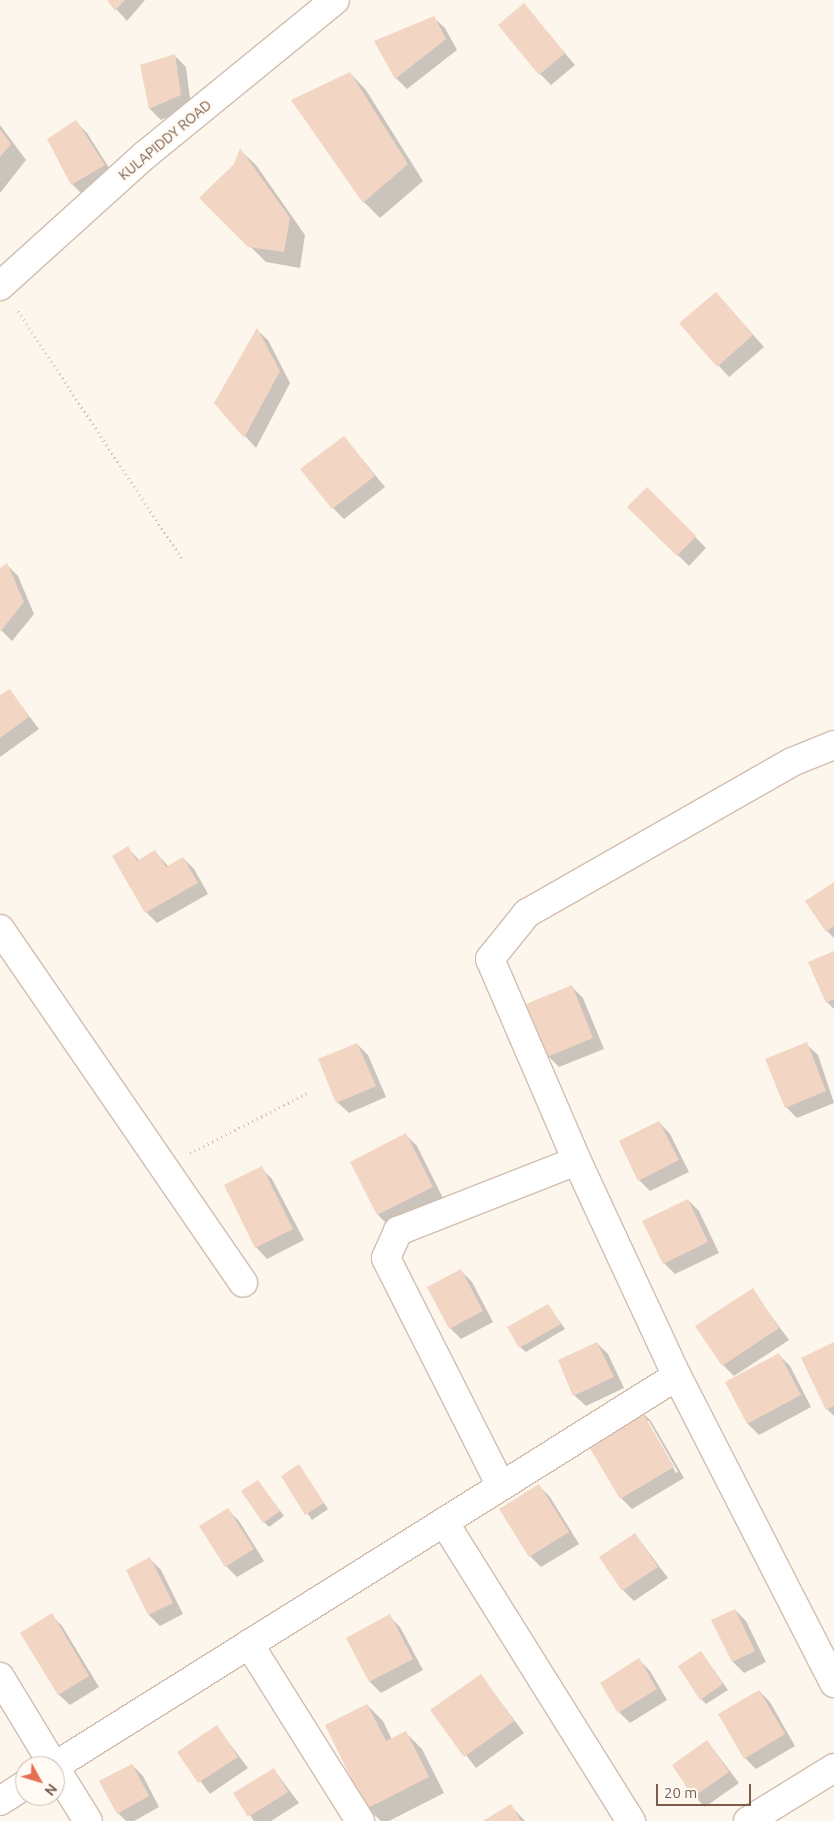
<!DOCTYPE html>
<style>
body{margin:0}
#map{position:relative;width:834px;height:1821px;overflow:hidden;background:#fdf6ec;font-family:Ubuntu,sans-serif}
div>[style]{position:absolute}
[style*='--x']{left:calc(var(--x)*1px);top:calc(var(--y)*1px);width:calc(var(--w)*1px);rotate:calc(var(--a)*1deg)}
.shadow>*{inset:0;background:#0003}
.building>*{inset:0;background:#f3d5c3}
.path>*{height:3px;margin-top:-1.5px;transform-origin:0;background:repeating-linear-gradient(90deg,#d9b8a5 0 1px,transparent 0 5px)}
.roads{filter:drop-shadow(1px 0 #d1beb0) drop-shadow(-1px 0 #d1beb0) drop-shadow(0 1px #d1beb0) drop-shadow(0 -1px #d1beb0)}
.minor>*{height:28px;margin:-14px;padding:0 14px;transform-origin:14px;border-radius:14px;background:#fff}
.secondary>*{height:28px;margin:-14px;padding:0 14px;transform-origin:14px;border-radius:14px;background:#fff}
span{translate:-50% -50%;white-space:nowrap;text-align:center;line-height:1.15;-webkit-text-stroke:5px #fffaf3;paint-order:stroke}
.street-label{font-size:14px;color:#7a5c4d}
.north{position:absolute;left:15px;top:1756px;width:50px;height:50px;box-sizing:border-box;background:#fffaf3;border:1px solid #cabbb1;border-radius:50%;rotate:129deg;font-size:14px;font-weight:700;line-height:20px;text-align:center;color:#7a5c4d}
.north::after{content:'';display:block;margin:auto;width:18px;height:22px;background:#e76f51;clip-path:polygon(50% 0,100% 100%,50% 72%,0 100%)}
.scale{position:absolute;left:656px;top:1784px;width:95px;height:22px;box-sizing:border-box;border:2px solid #7a5c4d;border-top:0;padding-left:6px;font-size:15px;line-height:18px;white-space:nowrap;color:#7a5c4d;-webkit-text-stroke:4px #fffaf3;paint-order:stroke}
</style>
<div id="map">
<div class="shadow">
<i style="clip-path:polygon(108px 0,145px 0,127px 21px)"></i>
<i style="clip-path:polygon(524px 5px,575px 65px,551px 85px,540px 74px)"></i>
<i style="clip-path:polygon(433px 17px,445px 28px,457px 50px,407px 89px,396px 78px)"></i>
<i style="clip-path:polygon(175px 56px,186px 67px,191px 106px,161px 120px,150px 109px,141px 65px)"></i>
<i style="clip-path:polygon(350px 73px,366px 90px,423px 181px,380px 218px,364px 202px)"></i>
<i style="clip-path:polygon(76px 122px,87px 133px,115px 177px,83px 195px,72px 184px)"></i>
<i style="clip-path:polygon(0 125px,26px 160px,0 193px)"></i>
<i style="clip-path:polygon(240px 150px,256px 165px,305px 235px,300px 268px,266px 262px,201px 198px,235px 165px)"></i>
<i style="clip-path:polygon(726px 304px,764px 347px,729px 377px,681px 324px)"></i>
<i style="clip-path:polygon(257px 330px,268px 340px,290px 383px,256px 448px,215px 403px)"></i>
<i style="clip-path:polygon(344px 437px,385px 487px,344px 519px,333px 508px)"></i>
<i style="clip-path:polygon(647px 488px,706px 548px,689px 566px,629px 507px)"></i>
<i style="clip-path:polygon(7px 565px,18px 576px,34px 614px,12px 641px,0 629px,0 569px)"></i>
<i style="clip-path:polygon(10px 691px,39px 729px,0 757px,0 697px)"></i>
<i style="clip-path:polygon(128px 848px,140px 861px,155px 852px,169px 867px,183px 858px,194px 869px,208px 894px,157px 923px,146px 912px,114px 856px)"></i>
<i style="clip-path:polygon(834px 883px,834px 938px,827px 931px)"></i>
<i style="clip-path:polygon(834px 952px,834px 1009px,827px 1002px)"></i>
<i style="clip-path:polygon(572px 987px,583px 998px,604px 1049px,559px 1067px,548px 1056px)"></i>
<i style="clip-path:polygon(357px 1044px,368px 1055px,386px 1097px,349px 1113px,337px 1102px)"></i>
<i style="clip-path:polygon(806px 1044px,818px 1055px,834px 1103px,797px 1118px,786px 1107px)"></i>
<i style="clip-path:polygon(659px 1122px,670px 1134px,689px 1172px,650px 1191px,639px 1180px)"></i>
<i style="clip-path:polygon(406px 1135px,417px 1146px,443px 1198px,389px 1226px,378px 1215px,352px 1162px)"></i>
<i style="clip-path:polygon(261px 1168px,272px 1179px,304px 1240px,267px 1259px,256px 1247px,225px 1186px)"></i>
<i style="clip-path:polygon(688px 1200px,699px 1211px,719px 1253px,675px 1274px,664px 1263px)"></i>
<i style="clip-path:polygon(461px 1271px,472px 1282px,493px 1322px,461px 1339px,450px 1328px)"></i>
<i style="clip-path:polygon(752px 1290px,789px 1340px,734px 1376px,723px 1365px)"></i>
<i style="clip-path:polygon(548px 1305px,565px 1329px,526px 1352px,520px 1347px)"></i>
<i style="clip-path:polygon(597px 1343px,608px 1354px,624px 1388px,586px 1406px,574px 1395px)"></i>
<i style="clip-path:polygon(834px 1343px,834px 1416px,827px 1409px)"></i>
<i style="clip-path:polygon(779px 1355px,790px 1366px,811px 1407px,759px 1435px,748px 1424px)"></i>
<i style="clip-path:polygon(evenodd,640px 1410px,651px 1421px,684px 1478px,632px 1509px,621px 1498px,640px 1410px,646px 1421px,649px 1421px,678px 1472px,676px 1473px,646px 1421px)"></i>
<i style="clip-path:polygon(299px 1466px,328px 1509px,312px 1520px,282px 1477px)"></i>
<i style="clip-path:polygon(258px 1481px,284px 1516px,269px 1527px,264px 1522px)"></i>
<i style="clip-path:polygon(539px 1486px,550px 1497px,579px 1544px,541px 1567px,530px 1556px)"></i>
<i style="clip-path:polygon(228px 1510px,239px 1521px,264px 1561px,237px 1577px,226px 1566px,201px 1527px)"></i>
<i style="clip-path:polygon(635px 1534px,668px 1578px,634px 1601px,623px 1590px)"></i>
<i style="clip-path:polygon(150px 1559px,161px 1570px,183px 1614px,160px 1626px,149px 1615px,127px 1570px)"></i>
<i style="clip-path:polygon(735px 1610px,746px 1621px,766px 1662px,744px 1673px,733px 1662px,713px 1621px)"></i>
<i style="clip-path:polygon(51px 1615px,62px 1626px,99px 1687px,70px 1705px,58px 1694px)"></i>
<i style="clip-path:polygon(389px 1616px,400px 1627px,423px 1670px,381px 1693px,370px 1682px,347px 1638px)"></i>
<i style="clip-path:polygon(701px 1652px,728px 1690px,706px 1704px,701px 1699px)"></i>
<i style="clip-path:polygon(639px 1660px,650px 1671px,667px 1700px,630px 1723px,619px 1712px)"></i>
<i style="clip-path:polygon(481px 1676px,524px 1733px,476px 1768px,432px 1711px)"></i>
<i style="clip-path:polygon(759px 1691px,770px 1702px,795px 1746px,756px 1769px,745px 1758px)"></i>
<i style="clip-path:polygon(367px 1705px,383px 1721px,392px 1740px,406px 1733px,422px 1749px,444px 1793px,389px 1821px,381px 1821px,367px 1808px)"></i>
<i style="clip-path:polygon(217px 1727px,248px 1768px,210px 1794px,179px 1752px)"></i>
<i style="clip-path:polygon(707px 1741px,739px 1783px,705px 1807px,694px 1796px)"></i>
<i style="clip-path:polygon(132px 1765px,143px 1776px,159px 1807px,134px 1821px,126px 1821px,118px 1813px)"></i>
<i style="clip-path:polygon(274px 1770px,299px 1803px,271px 1821px,254px 1821px,235px 1793px)"></i>
<i style="clip-path:polygon(511px 1806px,525px 1821px,485px 1821px)"></i>
</div>
<div class="building">
<i style="clip-path:polygon(107px 0,125px 0,115px 11px)"></i>
<i style="clip-path:polygon(524px 3px,565px 53px,539px 75px,498px 25px)"></i>
<i style="clip-path:polygon(434px 16px,446px 39px,395px 79px,374px 41px)"></i>
<i style="clip-path:polygon(175px 54px,181px 95px,149px 109px,140px 65px)"></i>
<i style="clip-path:polygon(350px 72px,408px 164px,363px 203px,291px 100px)"></i>
<i style="clip-path:polygon(76px 120px,105px 165px,71px 185px,47px 139px)"></i>
<i style="clip-path:polygon(0 129px,11px 144px,0 157px)"></i>
<i style="clip-path:polygon(240px 148px,290px 218px,284px 252px,248px 247px,199px 198px,234px 164px)"></i>
<i style="clip-path:polygon(716px 292px,753px 335px,717px 367px,679px 323px)"></i>
<i style="clip-path:polygon(257px 328px,280px 371px,244px 438px,214px 403px)"></i>
<i style="clip-path:polygon(344px 436px,375px 476px,332px 509px,300px 469px)"></i>
<i style="clip-path:polygon(647px 487px,696px 536px,677px 556px,627px 507px)"></i>
<i style="clip-path:polygon(7px 563px,24px 602px,0 632px,0 568px)"></i>
<i style="clip-path:polygon(10px 689px,29px 717px,0 738px,0 695px)"></i>
<i style="clip-path:polygon(128px 846px,137px 861px,155px 850px,166px 867px,183px 857px,198px 883px,145px 913px,112px 856px)"></i>
<i style="clip-path:polygon(834px 882px,834px 926px,826px 932px,805px 901px)"></i>
<i style="clip-path:polygon(834px 951px,834px 999px,826px 1003px,808px 962px)"></i>
<i style="clip-path:polygon(572px 985px,593px 1038px,547px 1057px,526px 1004px)"></i>
<i style="clip-path:polygon(807px 1042px,826px 1091px,785px 1108px,765px 1059px)"></i>
<i style="clip-path:polygon(357px 1043px,376px 1086px,336px 1103px,318px 1059px)"></i>
<i style="clip-path:polygon(659px 1121px,679px 1160px,638px 1181px,619px 1141px)"></i>
<i style="clip-path:polygon(406px 1133px,433px 1187px,377px 1215px,350px 1162px)"></i>
<i style="clip-path:polygon(262px 1166px,293px 1229px,255px 1248px,224px 1185px)"></i>
<i style="clip-path:polygon(688px 1199px,708px 1242px,663px 1264px,642px 1221px)"></i>
<i style="clip-path:polygon(461px 1269px,483px 1311px,449px 1329px,427px 1287px)"></i>
<i style="clip-path:polygon(753px 1288px,779px 1328px,722px 1366px,695px 1326px)"></i>
<i style="clip-path:polygon(548px 1304px,561px 1324px,519px 1348px,507px 1327px)"></i>
<i style="clip-path:polygon(597px 1342px,614px 1377px,573px 1396px,558px 1360px)"></i>
<i style="clip-path:polygon(834px 1342px,834px 1406px,826px 1410px,801px 1358px)"></i>
<i style="clip-path:polygon(779px 1353px,801px 1395px,747px 1424px,725px 1382px)"></i>
<i style="clip-path:polygon(640px 1408px,674px 1467px,620px 1499px,585px 1440px)"></i>
<i style="clip-path:polygon(299px 1464px,324px 1503px,305px 1515px,281px 1476px)"></i>
<i style="clip-path:polygon(258px 1480px,280px 1511px,263px 1523px,241px 1491px)"></i>
<i style="clip-path:polygon(539px 1484px,569px 1532px,529px 1557px,499px 1509px)"></i>
<i style="clip-path:polygon(228px 1508px,254px 1549px,225px 1567px,199px 1526px)"></i>
<i style="clip-path:polygon(635px 1533px,658px 1567px,622px 1591px,599px 1557px)"></i>
<i style="clip-path:polygon(150px 1557px,173px 1603px,148px 1615px,126px 1570px)"></i>
<i style="clip-path:polygon(735px 1609px,755px 1651px,732px 1662px,711px 1620px)"></i>
<i style="clip-path:polygon(52px 1613px,89px 1676px,58px 1695px,20px 1633px)"></i>
<i style="clip-path:polygon(390px 1614px,413px 1659px,369px 1682px,346px 1638px)"></i>
<i style="clip-path:polygon(701px 1651px,723px 1684px,700px 1700px,678px 1666px)"></i>
<i style="clip-path:polygon(639px 1658px,657px 1689px,618px 1713px,600px 1683px)"></i>
<i style="clip-path:polygon(481px 1674px,514px 1721px,464px 1757px,430px 1710px)"></i>
<i style="clip-path:polygon(759px 1690px,785px 1734px,744px 1759px,718px 1714px)"></i>
<i style="clip-path:polygon(367px 1704px,386px 1741px,406px 1731px,429px 1777px,366px 1809px,325px 1725px)"></i>
<i style="clip-path:polygon(217px 1725px,238px 1757px,198px 1783px,177px 1752px)"></i>
<i style="clip-path:polygon(707px 1740px,729px 1772px,693px 1797px,672px 1765px)"></i>
<i style="clip-path:polygon(132px 1764px,149px 1796px,117px 1814px,99px 1781px)"></i>
<i style="clip-path:polygon(274px 1768px,288px 1792px,248px 1817px,233px 1793px)"></i>
<i style="clip-path:polygon(511px 1804px,521px 1821px,483px 1821px)"></i>
</div>
<div class="path">
<i style="--x:18;--y:311;--w:299;--a:56.5"></i>
<i style="--x:190;--y:1153;--w:131;--a:-27.1"></i>
</div>
<div class="roads">
<div class="minor">
<i style="--x:834;--y:745;--w:45;--a:158"></i>
<i style="--x:792;--y:762;--w:305;--a:150.3"></i>
<i style="--x:527;--y:913;--w:59;--a:128.8"></i>
<i style="--x:490;--y:959;--w:220;--a:66.7"></i>
<i style="--x:577;--y:1161;--w:237;--a:65.1"></i>
<i style="--x:677;--y:1376;--w:345;--a:62.9"></i>
<i style="--x:0;--y:929;--w:429;--a:55.5"></i>
<i style="--x:501;--y:1486;--w:255;--a:-116.8"></i>
<i style="--x:386;--y:1258;--w:30;--a:-66"></i>
<i style="--x:398;--y:1231;--w:192;--a:-21.4"></i>
<i style="--x:444;--y:1522;--w:353;--a:58"></i>
<i style="--x:249;--y:1644;--w:209;--a:57.9"></i>
<i style="--x:0;--y:1677;--w:104;--a:58.8"></i>
<i style="--x:55;--y:1766;--w:734;--a:-32.09"></i>
<i style="--x:55;--y:1768;--w:62;--a:58.1"></i>
<i style="--x:0;--y:1801;--w:30;--a:-33"></i>
<i style="--x:748;--y:1821;--w:101;--a:-31.6"></i>
</div>
<div class="secondary">
<i style="--x:0;--y:286;--w:195;--a:-42.1"></i>
<i style="--x:145;--y:155;--w:245;--a:-39.2"></i>
</div>
</div>
<div class="street-label">
<span style="left:165px;top:140px;rotate:-40deg">KULAPIDDY ROAD</span>
</div>
<div class="north">N</div>
<div class="scale">20 m</div>
</div>
